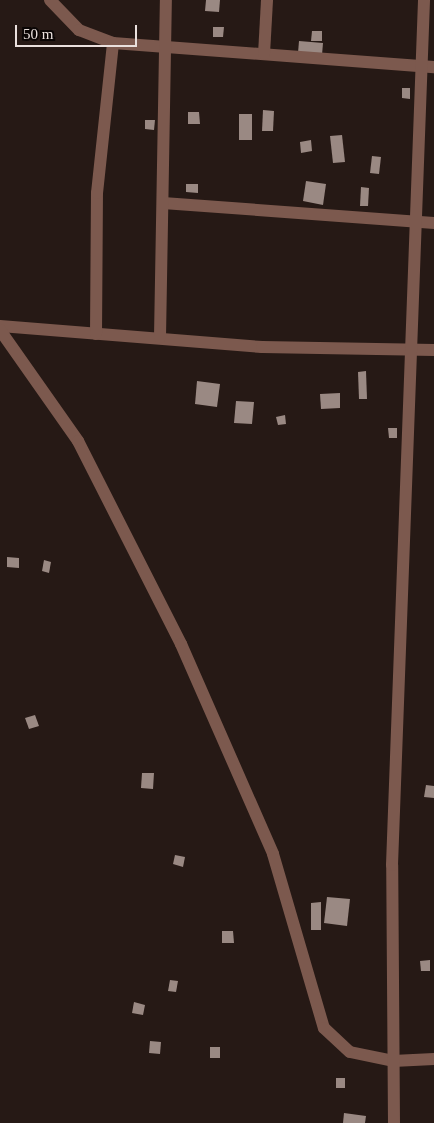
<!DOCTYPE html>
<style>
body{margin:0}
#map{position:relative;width:434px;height:1123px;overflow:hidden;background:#261915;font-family:"Times New Roman",serif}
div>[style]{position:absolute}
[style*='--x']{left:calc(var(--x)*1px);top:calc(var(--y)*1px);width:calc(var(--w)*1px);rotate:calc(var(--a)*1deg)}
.building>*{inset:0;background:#9a8983}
.street>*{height:12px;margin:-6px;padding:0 6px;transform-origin:6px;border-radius:6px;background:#7c594e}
span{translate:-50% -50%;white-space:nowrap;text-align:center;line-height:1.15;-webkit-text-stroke:5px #0b0605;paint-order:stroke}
.scale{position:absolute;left:15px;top:25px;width:122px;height:22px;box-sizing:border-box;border:2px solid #eae0dd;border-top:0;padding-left:6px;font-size:15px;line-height:18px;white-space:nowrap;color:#eae0dd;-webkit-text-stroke:4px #0b0605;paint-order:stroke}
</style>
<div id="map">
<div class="building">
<i style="clip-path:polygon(206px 0,220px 0,219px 12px,205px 11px)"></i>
<i style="clip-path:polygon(213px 27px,224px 27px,223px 37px,213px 37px)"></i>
<i style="clip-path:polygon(312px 31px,322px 31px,322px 41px,311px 41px)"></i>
<i style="clip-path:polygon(299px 41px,323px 43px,322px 55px,298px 53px)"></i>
<i style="clip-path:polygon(402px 88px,410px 88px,410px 99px,402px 98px)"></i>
<i style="clip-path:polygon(263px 110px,274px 111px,273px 131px,262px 131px)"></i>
<i style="clip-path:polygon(188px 112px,199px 112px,200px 124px,188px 124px)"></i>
<i style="clip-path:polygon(239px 114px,252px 114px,252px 140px,239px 140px)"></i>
<i style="clip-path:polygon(145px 120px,155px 120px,154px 130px,145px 129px)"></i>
<i style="clip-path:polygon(342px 135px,345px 162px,333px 163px,330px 136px)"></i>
<i style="clip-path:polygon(311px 140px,312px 151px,301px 153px,300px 142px)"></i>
<i style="clip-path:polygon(372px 156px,381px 157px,379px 174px,370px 173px)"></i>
<i style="clip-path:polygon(306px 181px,326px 184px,323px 205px,303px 201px)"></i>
<i style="clip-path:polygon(186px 184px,198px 184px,198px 193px,186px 192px)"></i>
<i style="clip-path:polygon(361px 187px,369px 188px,368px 206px,360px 206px)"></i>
<i style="clip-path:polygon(366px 371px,367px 399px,359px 399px,358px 372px)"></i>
<i style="clip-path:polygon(197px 381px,220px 384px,217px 407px,195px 404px)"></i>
<i style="clip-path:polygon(340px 393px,340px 408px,321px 409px,320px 394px)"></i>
<i style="clip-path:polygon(236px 401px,254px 402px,252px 424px,234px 423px)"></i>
<i style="clip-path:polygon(285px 415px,286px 424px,278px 425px,276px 417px)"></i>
<i style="clip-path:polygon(388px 428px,397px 428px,397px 438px,389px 438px)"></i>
<i style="clip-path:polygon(7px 557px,19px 558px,19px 568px,7px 567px)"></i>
<i style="clip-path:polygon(44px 560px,51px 562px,49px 573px,42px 571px)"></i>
<i style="clip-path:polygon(35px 715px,39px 726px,29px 729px,25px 718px)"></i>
<i style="clip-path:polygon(142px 773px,154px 773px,153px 789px,141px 788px)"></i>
<i style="clip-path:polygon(426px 785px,434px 786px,434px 798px,424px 797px)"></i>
<i style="clip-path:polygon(175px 855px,185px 857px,183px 867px,173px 864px)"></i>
<i style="clip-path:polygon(327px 897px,350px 899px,347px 926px,324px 923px)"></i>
<i style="clip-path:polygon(321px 902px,321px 930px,311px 930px,311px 903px)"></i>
<i style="clip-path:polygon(222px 931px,233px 931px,234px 943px,222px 943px)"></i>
<i style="clip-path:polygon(430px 960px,430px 971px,421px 971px,420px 961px)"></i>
<i style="clip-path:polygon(170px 980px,178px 981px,176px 992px,168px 991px)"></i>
<i style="clip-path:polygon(134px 1002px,145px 1005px,143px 1015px,132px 1013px)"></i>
<i style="clip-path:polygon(150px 1041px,161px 1042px,160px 1054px,149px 1053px)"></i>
<i style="clip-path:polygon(210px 1047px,220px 1047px,220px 1058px,210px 1058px)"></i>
<i style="clip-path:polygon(336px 1078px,345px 1078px,345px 1088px,336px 1088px)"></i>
<i style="clip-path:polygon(344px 1113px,366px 1116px,365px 1123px,343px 1123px)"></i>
</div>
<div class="street">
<i style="--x:50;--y:0;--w:42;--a:46"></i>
<i style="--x:79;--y:30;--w:36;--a:21"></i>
<i style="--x:113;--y:43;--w:322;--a:4.3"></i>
<i style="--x:264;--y:54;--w:54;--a:-86.8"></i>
<i style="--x:163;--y:203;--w:272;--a:4.2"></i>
<i style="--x:0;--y:326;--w:263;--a:4.6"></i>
<i style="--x:262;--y:347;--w:172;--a:1"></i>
<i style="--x:0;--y:330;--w:136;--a:54.9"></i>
<i style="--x:78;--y:441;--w:228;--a:63.1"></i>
<i style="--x:181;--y:644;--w:229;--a:66.3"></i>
<i style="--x:273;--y:854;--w:181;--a:73.7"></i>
<i style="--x:324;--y:1028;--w:35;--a:43"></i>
<i style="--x:350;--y:1052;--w:44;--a:11.8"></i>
<i style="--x:393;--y:1061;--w:41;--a:-2.8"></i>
<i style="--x:96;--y:334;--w:141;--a:-89.6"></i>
<i style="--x:97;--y:193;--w:151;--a:-83.9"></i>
<i style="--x:160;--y:337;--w:337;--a:-89"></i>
<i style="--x:394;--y:1123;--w:258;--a:-90.4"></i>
<i style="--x:392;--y:865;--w:866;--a:-87.88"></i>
</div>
<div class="scale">50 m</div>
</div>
